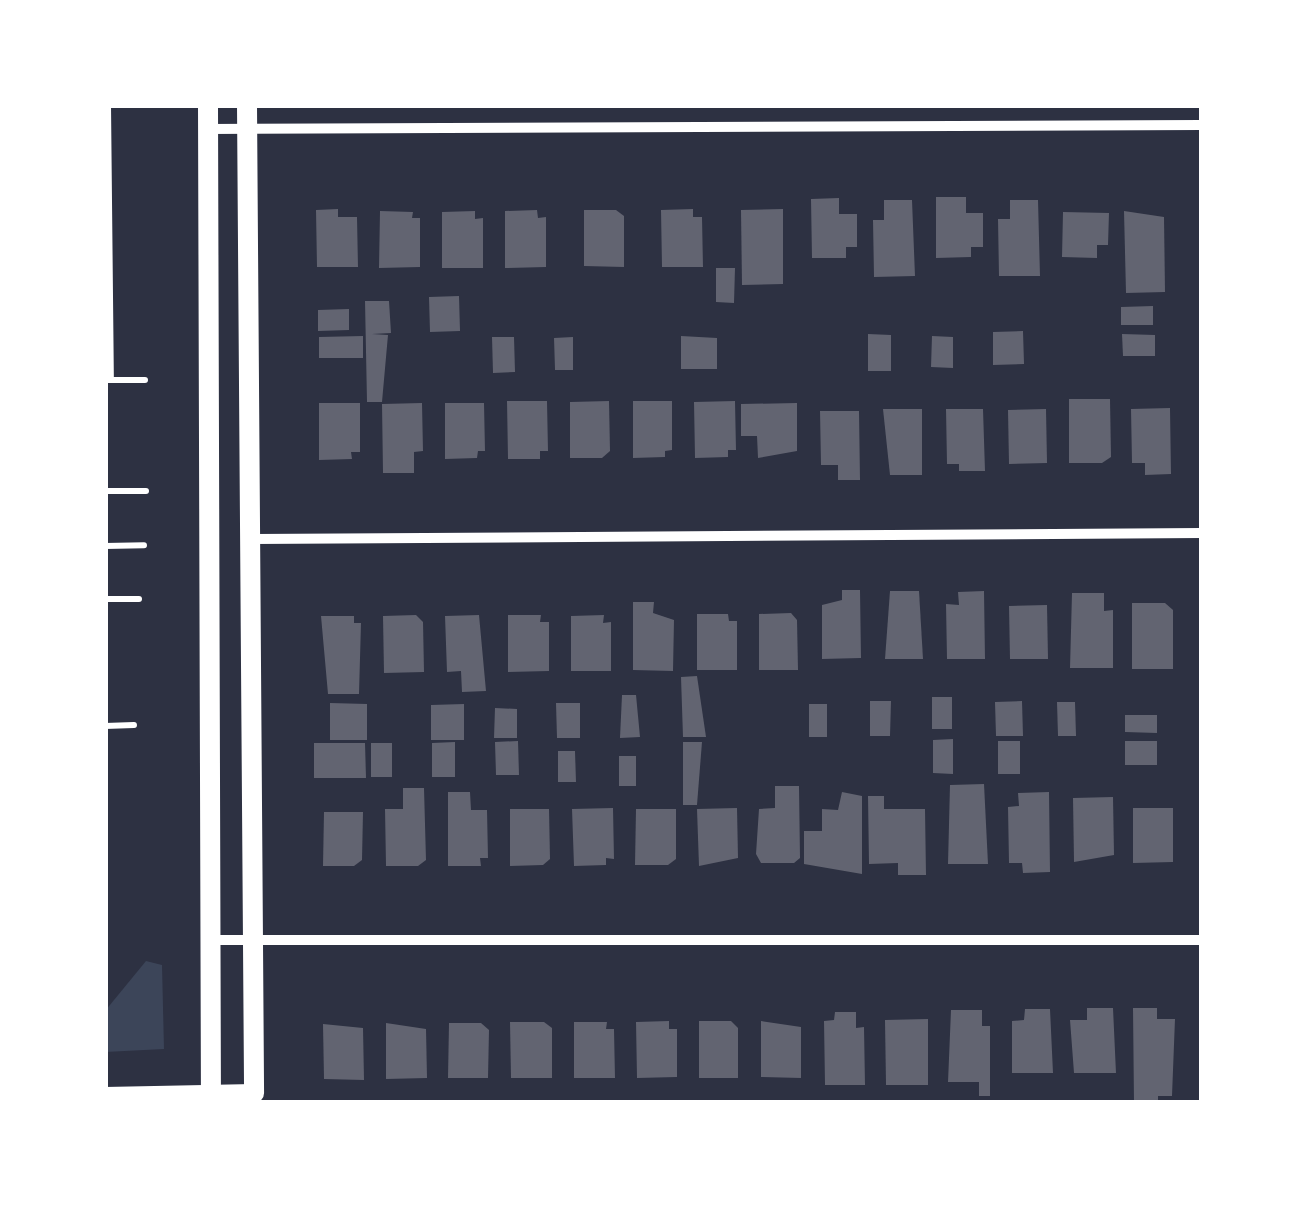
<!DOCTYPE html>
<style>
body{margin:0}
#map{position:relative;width:1307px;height:1208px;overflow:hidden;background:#2d3142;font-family:"Exo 2",sans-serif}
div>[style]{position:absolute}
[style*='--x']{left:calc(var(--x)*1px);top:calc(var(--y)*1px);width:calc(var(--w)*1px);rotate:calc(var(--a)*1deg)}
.green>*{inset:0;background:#3c4559}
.building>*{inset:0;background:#626471}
.path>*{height:6px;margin:-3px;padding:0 3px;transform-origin:3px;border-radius:3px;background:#fff}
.minor>*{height:10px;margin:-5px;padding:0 5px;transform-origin:5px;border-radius:5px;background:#fff}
.tertiary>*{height:18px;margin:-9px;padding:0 9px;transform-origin:9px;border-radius:9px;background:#fff}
.secondary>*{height:20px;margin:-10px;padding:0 10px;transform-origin:10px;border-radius:10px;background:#fff}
span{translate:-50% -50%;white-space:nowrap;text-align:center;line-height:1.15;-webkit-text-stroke:8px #fff;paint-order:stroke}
.frame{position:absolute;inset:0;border:108px solid #fff;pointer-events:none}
</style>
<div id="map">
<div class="green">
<i style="clip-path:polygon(146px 961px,162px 965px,164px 1049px,105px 1052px,105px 1011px)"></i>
</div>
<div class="building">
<i style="clip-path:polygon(936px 197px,966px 197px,966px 213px,983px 213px,983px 247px,971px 247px,971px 257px,936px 258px)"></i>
<i style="clip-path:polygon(839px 198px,839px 214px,857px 214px,857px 247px,846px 247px,846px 258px,812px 258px,811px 199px)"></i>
<i style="clip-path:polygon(884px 200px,912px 200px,915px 276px,874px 277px,873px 220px,884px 220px)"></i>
<i style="clip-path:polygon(1010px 200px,1038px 200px,1040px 276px,999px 276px,998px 219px,1010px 219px)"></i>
<i style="clip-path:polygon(338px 209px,338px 217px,357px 217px,358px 267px,317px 267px,316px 210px)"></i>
<i style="clip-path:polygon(693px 209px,693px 217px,702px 217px,703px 267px,662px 267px,661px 210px)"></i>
<i style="clip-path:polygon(783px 209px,783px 284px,742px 285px,741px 210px)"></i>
<i style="clip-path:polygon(537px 210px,538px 218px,546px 217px,546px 267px,505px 268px,505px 211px)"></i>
<i style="clip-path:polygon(584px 210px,616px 210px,624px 216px,624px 267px,584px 266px)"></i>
<i style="clip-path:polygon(380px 211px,413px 212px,412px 218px,420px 218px,420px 267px,379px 268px)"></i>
<i style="clip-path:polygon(475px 211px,475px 219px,483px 218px,483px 268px,442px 268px,442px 212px)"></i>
<i style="clip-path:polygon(1124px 211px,1164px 217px,1165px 292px,1126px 293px)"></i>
<i style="clip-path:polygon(1063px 212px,1109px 213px,1108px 245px,1097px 245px,1097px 258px,1062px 257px)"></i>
<i style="clip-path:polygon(716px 268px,735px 268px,734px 303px,716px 302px)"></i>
<i style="clip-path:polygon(459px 296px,460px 331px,430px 332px,429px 297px)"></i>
<i style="clip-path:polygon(365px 301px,389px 301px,391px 333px,372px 334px,388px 335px,382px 402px,367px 402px)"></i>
<i style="clip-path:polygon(1153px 306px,1153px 325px,1121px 325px,1121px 307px)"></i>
<i style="clip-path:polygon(349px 309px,349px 330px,318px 331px,318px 310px)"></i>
<i style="clip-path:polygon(1023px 331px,1024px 364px,993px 365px,993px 332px)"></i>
<i style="clip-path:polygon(868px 334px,891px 335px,891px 371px,868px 371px)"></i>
<i style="clip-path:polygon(1122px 334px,1155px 335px,1155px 356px,1123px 356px)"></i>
<i style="clip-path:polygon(363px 336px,363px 358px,319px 358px,319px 337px)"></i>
<i style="clip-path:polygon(681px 336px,717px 338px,717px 369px,681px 369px)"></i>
<i style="clip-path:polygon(932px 336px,953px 337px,953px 368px,931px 367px)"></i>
<i style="clip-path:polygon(492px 337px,514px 337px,515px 372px,493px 373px)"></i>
<i style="clip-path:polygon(573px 337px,573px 370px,555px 370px,554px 338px)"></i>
<i style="clip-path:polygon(1069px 399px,1110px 399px,1111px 457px,1102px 463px,1069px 463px)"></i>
<i style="clip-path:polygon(507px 401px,547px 401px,548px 451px,540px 451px,540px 459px,508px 459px)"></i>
<i style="clip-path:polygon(609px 401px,610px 451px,602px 458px,570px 458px,570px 402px)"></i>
<i style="clip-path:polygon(633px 401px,672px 401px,672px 450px,665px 451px,665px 457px,633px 458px)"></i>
<i style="clip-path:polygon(735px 401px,736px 450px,728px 450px,728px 457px,695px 458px,694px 402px)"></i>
<i style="clip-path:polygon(319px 403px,360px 403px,360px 452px,351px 452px,352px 459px,319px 460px)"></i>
<i style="clip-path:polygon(422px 403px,423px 451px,414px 452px,414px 473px,383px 473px,382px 404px)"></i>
<i style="clip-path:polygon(445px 403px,484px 403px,485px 451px,478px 451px,477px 458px,445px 459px)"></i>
<i style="clip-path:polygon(797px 403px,797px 451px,758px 458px,757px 436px,741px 436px,741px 404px)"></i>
<i style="clip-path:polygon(1170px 408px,1171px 474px,1145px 475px,1145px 463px,1132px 463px,1131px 409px)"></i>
<i style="clip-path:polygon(883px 409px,922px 409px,922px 475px,890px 475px)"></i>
<i style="clip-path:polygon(946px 409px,983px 409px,985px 471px,959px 471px,959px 464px,947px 464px)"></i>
<i style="clip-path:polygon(1046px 409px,1047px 463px,1009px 464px,1008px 410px)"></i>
<i style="clip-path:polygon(820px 411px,859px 411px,860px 480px,838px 480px,838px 465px,821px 465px)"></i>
<i style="clip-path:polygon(842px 590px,860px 590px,861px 658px,822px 659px,822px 605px,842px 600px)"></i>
<i style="clip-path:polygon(890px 591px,919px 591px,923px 659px,885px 659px)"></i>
<i style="clip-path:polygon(984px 591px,985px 659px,947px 659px,946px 604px,959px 605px,958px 592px)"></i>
<i style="clip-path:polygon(1072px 593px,1104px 593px,1104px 611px,1113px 610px,1113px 668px,1070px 668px)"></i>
<i style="clip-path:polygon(633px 602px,654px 602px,653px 613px,674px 620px,673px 671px,633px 670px)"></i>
<i style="clip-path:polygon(1132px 603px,1165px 603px,1173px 610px,1173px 669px,1132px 669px)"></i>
<i style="clip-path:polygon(1047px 605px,1048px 659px,1010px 659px,1009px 606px)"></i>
<i style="clip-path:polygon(791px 613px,797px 620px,798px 670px,759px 670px,759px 614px)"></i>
<i style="clip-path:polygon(697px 614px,728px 614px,729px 621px,737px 621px,737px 670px,697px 670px)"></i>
<i style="clip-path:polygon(416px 615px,423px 622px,424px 672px,384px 673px,383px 616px)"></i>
<i style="clip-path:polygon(479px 615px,486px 691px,462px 692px,461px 671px,447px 672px,445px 616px)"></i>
<i style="clip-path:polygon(508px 615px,541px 615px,540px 622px,549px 622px,549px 671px,508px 672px)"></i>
<i style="clip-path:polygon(604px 615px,603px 623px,611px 622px,611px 671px,571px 671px,571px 616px)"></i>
<i style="clip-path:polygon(321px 616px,354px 616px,354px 623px,361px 623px,359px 694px,328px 694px)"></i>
<i style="clip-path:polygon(697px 676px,706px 737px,683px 737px,681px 677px)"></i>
<i style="clip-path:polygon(622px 695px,636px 695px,640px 737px,620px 738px)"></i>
<i style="clip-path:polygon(932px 697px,952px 697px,952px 729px,932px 729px)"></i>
<i style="clip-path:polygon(870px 701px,891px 701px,890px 736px,870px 736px)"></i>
<i style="clip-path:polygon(1022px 701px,1023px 736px,996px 736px,995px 702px)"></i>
<i style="clip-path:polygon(1057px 702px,1075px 702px,1076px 736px,1058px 736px)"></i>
<i style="clip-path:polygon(330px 703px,367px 704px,367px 740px,330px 740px)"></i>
<i style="clip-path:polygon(556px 703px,580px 703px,580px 738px,557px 738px)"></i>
<i style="clip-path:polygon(464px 704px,464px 740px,431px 740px,431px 705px)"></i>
<i style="clip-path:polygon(809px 704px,827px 704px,827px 737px,809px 737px)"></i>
<i style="clip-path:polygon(495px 708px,517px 709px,517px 738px,494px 738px)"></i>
<i style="clip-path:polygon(1125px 715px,1157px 715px,1157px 733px,1125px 732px)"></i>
<i style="clip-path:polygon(953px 739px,953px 774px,933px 773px,933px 740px)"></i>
<i style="clip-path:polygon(518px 741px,519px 775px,496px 775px,495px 742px)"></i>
<i style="clip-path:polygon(998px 741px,1020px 741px,1020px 774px,998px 774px)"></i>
<i style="clip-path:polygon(1125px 741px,1157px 741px,1157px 765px,1125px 765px)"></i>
<i style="clip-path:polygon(455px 742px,455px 777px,432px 777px,432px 743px)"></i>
<i style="clip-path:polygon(683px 742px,702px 742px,697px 805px,683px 805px)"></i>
<i style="clip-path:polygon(314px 743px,365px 743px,366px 778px,314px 778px)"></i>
<i style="clip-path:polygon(371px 743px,392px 743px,392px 777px,371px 777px)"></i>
<i style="clip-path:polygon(558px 751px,575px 751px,576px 782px,558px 782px)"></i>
<i style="clip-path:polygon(619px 756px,636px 756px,636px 786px,619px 786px)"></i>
<i style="clip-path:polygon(984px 784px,988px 864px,948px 864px,950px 785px)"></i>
<i style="clip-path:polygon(775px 786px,799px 786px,800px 858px,794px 863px,761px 863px,756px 854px,759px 809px,775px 808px)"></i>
<i style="clip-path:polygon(403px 788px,424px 788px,426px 860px,418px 866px,386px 866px,385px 809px,403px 809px)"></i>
<i style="clip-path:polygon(448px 792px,470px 792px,471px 810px,487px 810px,488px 858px,480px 858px,481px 866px,448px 866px)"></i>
<i style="clip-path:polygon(842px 792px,862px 796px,862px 874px,804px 864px,804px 831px,822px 831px,822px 809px,838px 810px)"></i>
<i style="clip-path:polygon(1049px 792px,1050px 872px,1023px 873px,1022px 863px,1009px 863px,1008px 807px,1019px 806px,1018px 793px)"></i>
<i style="clip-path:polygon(868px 796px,884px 796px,884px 809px,925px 809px,926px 875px,898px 875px,898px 863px,869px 864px)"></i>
<i style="clip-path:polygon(1113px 797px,1114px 855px,1074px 862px,1073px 798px)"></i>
<i style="clip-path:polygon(613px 808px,614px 859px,606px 858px,606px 865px,574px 866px,572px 809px)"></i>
<i style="clip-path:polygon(737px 808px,738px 858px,699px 866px,697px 809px)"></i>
<i style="clip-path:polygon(1133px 808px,1173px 808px,1173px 862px,1133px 863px)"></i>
<i style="clip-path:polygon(510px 809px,549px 809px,550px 859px,543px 865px,510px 866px)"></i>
<i style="clip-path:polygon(636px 809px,676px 809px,676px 859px,668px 865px,635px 865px)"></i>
<i style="clip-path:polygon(324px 812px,363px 812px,362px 860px,354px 866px,323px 866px)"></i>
<i style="clip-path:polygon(1087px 1008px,1113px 1008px,1116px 1073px,1074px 1073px,1070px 1020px,1087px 1020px)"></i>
<i style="clip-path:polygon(1133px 1008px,1157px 1008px,1157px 1019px,1175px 1019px,1172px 1096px,1158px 1096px,1158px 1103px,1134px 1103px)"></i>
<i style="clip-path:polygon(1025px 1009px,1050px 1009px,1053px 1073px,1012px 1073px,1012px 1021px,1024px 1020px)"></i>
<i style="clip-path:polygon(951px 1010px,982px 1010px,982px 1026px,990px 1026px,990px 1096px,979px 1096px,979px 1082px,948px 1082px)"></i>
<i style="clip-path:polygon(835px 1012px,856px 1012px,856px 1028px,864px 1027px,865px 1085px,825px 1085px,824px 1021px,834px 1020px)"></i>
<i style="clip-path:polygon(928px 1019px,928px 1085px,886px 1085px,885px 1020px)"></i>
<i style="clip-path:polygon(669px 1021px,669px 1029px,677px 1029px,677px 1077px,637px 1078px,636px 1022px)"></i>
<i style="clip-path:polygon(699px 1021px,731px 1021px,738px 1028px,738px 1078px,699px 1078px)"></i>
<i style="clip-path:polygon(761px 1021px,801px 1027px,801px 1078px,761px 1077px)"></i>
<i style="clip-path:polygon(510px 1022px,544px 1022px,552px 1028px,552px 1078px,511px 1078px)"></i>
<i style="clip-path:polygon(574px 1022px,607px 1022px,606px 1029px,614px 1029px,615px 1078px,574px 1078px)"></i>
<i style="clip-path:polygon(386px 1023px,426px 1029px,427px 1078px,386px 1079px)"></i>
<i style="clip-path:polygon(449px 1023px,481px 1023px,489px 1030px,488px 1078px,448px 1078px)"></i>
<i style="clip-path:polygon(323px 1024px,363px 1028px,364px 1080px,324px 1079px)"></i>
</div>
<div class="path">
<i style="--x:108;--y:105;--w:275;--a:89.4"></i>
<i style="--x:105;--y:380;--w:40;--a:0"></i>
<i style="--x:105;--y:491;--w:41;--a:0"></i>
<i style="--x:105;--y:546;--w:39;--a:-1"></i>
<i style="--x:105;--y:599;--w:34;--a:0"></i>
<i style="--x:105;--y:726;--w:29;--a:-2"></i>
</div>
<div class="minor">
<i style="--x:208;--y:129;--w:994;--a:-0.23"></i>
<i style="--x:253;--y:539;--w:949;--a:-0.36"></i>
<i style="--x:214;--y:940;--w:988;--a:0"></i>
</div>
<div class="tertiary">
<i style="--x:105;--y:1096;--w:149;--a:-1.2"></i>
</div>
<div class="secondary">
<i style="--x:208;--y:105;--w:990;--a:89.83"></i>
<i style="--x:247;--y:105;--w:988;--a:89.59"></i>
</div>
<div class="frame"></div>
</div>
